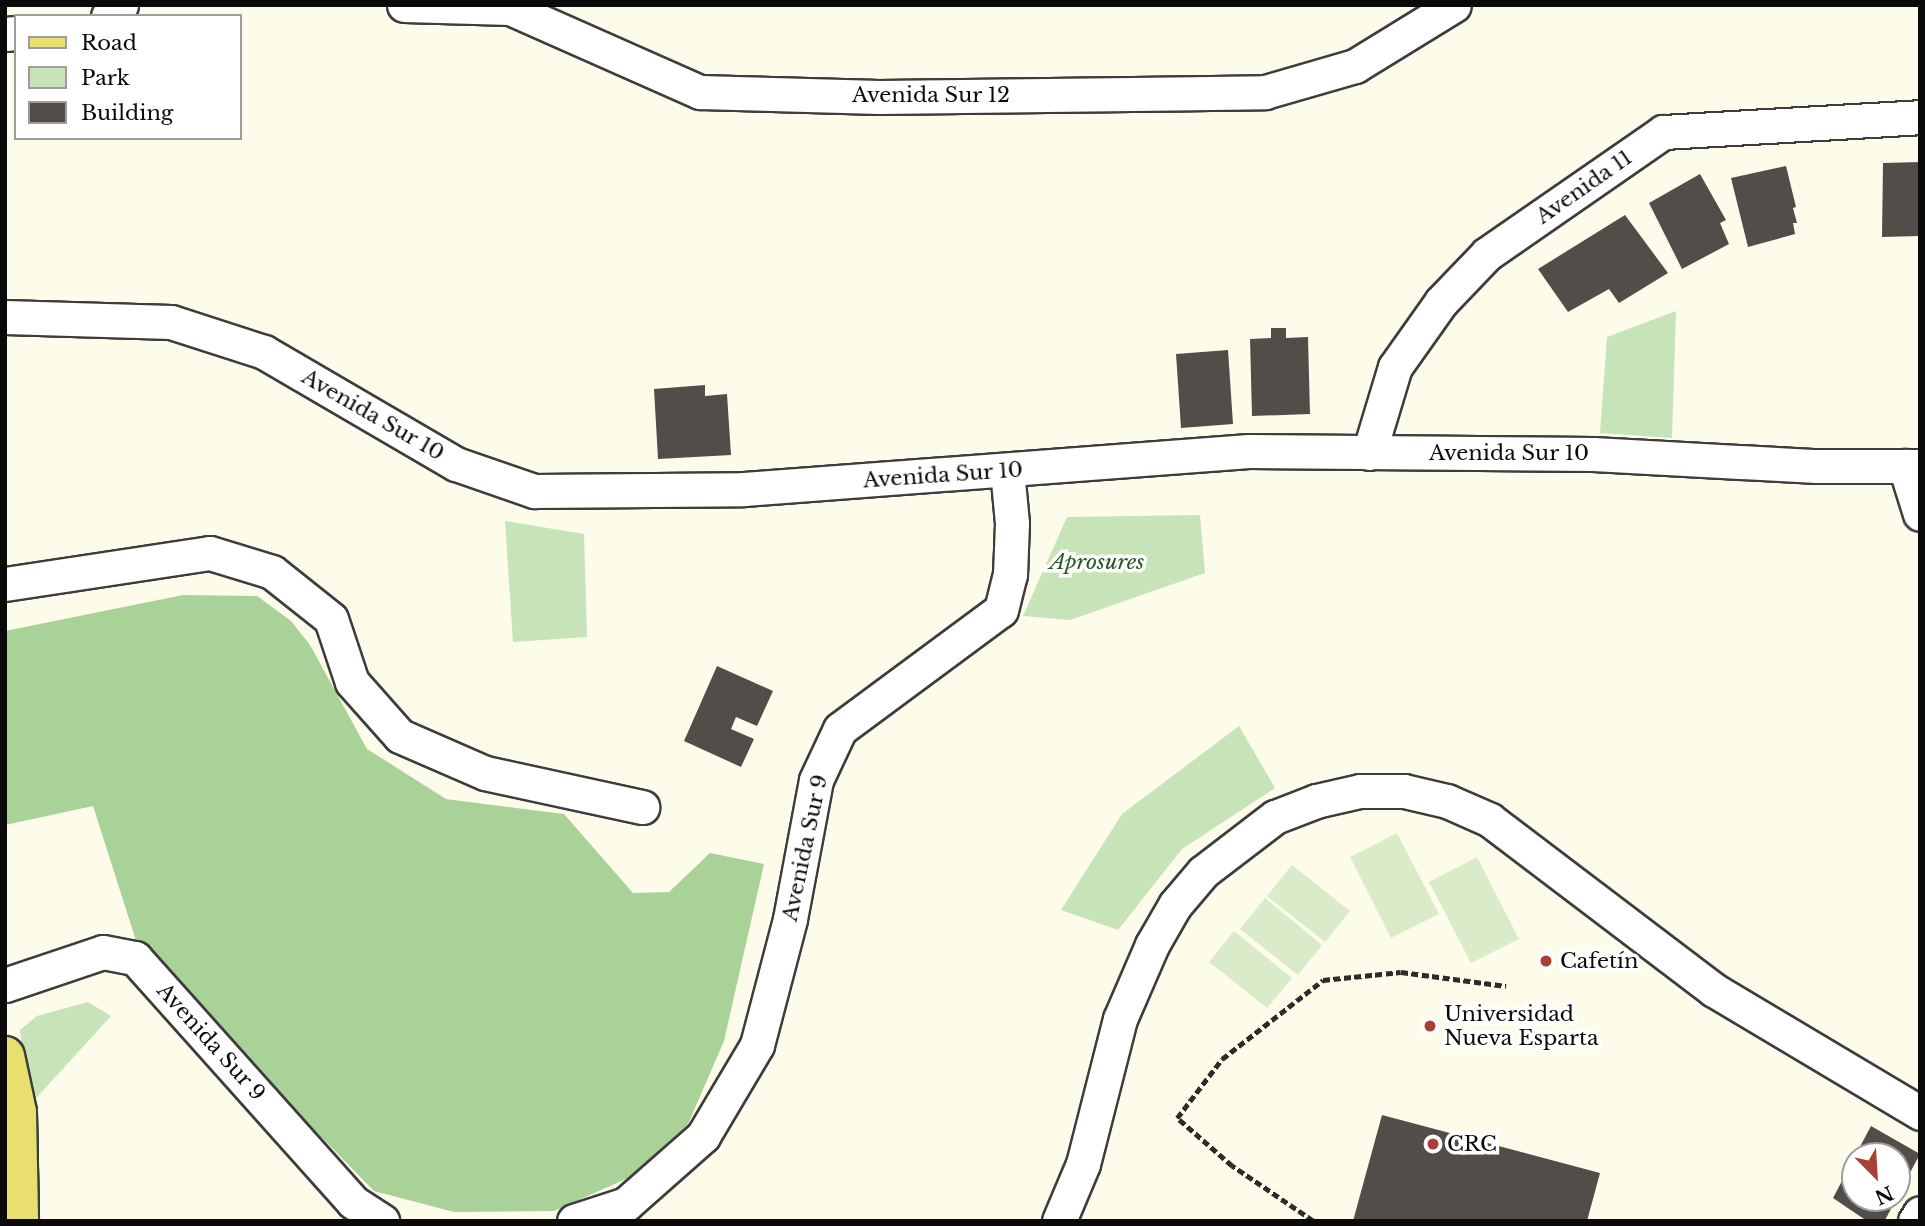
<!DOCTYPE html>
<meta charset="utf-8">
<style>
body{margin:0}
#map{position:relative;width:1925px;height:1226px;overflow:hidden;background:#fdfcea;font-family:"Libre Baskerville",serif}
div>[style]{position:absolute}
[style*='--x']{left:calc(var(--x)*1px);top:calc(var(--y)*1px);width:calc(var(--w)*1px);rotate:calc(var(--a)*1deg)}
.green>*{inset:0;background:#c7e3b8}
.forest>*{inset:0;background:#a9d299}
.pitch>*{inset:0;background:#daebc9}
.building>*{inset:0;background:#524d48}
.path>*{height:4.5px;margin-top:-2.25px;transform-origin:0;background:repeating-linear-gradient(90deg,#2c2c2c 0 7px,transparent 0 10.5px)}
.roads{filter:drop-shadow(2px 0 #3d3d3d) drop-shadow(-2px 0 #3d3d3d) drop-shadow(0 2px #3d3d3d) drop-shadow(0 -2px #3d3d3d)}
.minor>*{height:33px;margin:-16.5px;padding:0 16.5px;transform-origin:16.5px;border-radius:16.5px;background:#fff}
.major>*{height:38px;margin:-19px;padding:0 19px;transform-origin:19px;border-radius:19px;background:#e9df6e}
.dots>*{width:19px;height:19px;translate:-50% -50%;box-sizing:border-box;border:4px solid #fff;border-radius:50%}
span{translate:-50% -50%;white-space:nowrap;text-align:center;line-height:1.15;-webkit-text-stroke:7px #fff;paint-order:stroke}
.street-label{font-size:21px;color:#0a0a0a}
.park-label{font-size:21px;color:#255a23;font-style:italic}
.poi-label{font-size:21px;color:#0a0a0a}
.left{translate:0 -50%;text-align:left}
.frame{position:absolute;inset:0;border:7px solid #0a0a0a;pointer-events:none}
.legend{position:absolute;left:14px;top:14px;width:228px;height:126px;box-sizing:border-box;background:#fff;border:2px solid #9d9d9d;margin:0;padding:9px 12px;list-style:none;font-size:21px;color:#0a0a0a}
.legend li{display:flex;align-items:center;gap:14px;height:35px}
.legend b{width:35px;border:2px solid #9d9d9d}
.north{position:absolute;left:1841px;top:1142px;width:70px;height:70px;box-sizing:border-box;background:#fff;border:2px solid #9d9d9d;border-radius:50%;rotate:156deg;font-size:19px;font-weight:700;line-height:28px;text-align:center;color:#0a0a0a}
.north::after{content:'';display:block;margin:auto;width:24px;height:32px;background:#aa4033;clip-path:polygon(50% 0,100% 100%,50% 72%,0 100%)}
</style>
<div id="map">
<div class="green">
<i style="clip-path:polygon(1676px 311px,1672px 438px,1600px 433px,1607px 337px)"></i>
<i style="clip-path:polygon(1200px 515px,1205px 573px,1070px 620px,1023px 616px,1067px 517px)"></i>
<i style="clip-path:polygon(505px 521px,584px 534px,587px 637px,513px 642px)"></i>
<i style="clip-path:polygon(1239px 726px,1275px 788px,1182px 849px,1118px 930px,1061px 910px,1122px 814px)"></i>
<i style="clip-path:polygon(88px 1002px,111px 1016px,28px 1107px,20px 1030px,37px 1016px)"></i>
</div>
<div class="forest">
<i style="clip-path:polygon(183px 595px,257px 596px,291px 621px,310px 645px,367px 749px,446px 799px,564px 814px,633px 893px,669px 892px,710px 853px,764px 864px,724px 1041px,688px 1124px,628px 1178px,554px 1211px,454px 1212px,374px 1191px,139px 950px,93px 806px,5px 825px,5px 631px)"></i>
</div>
<div class="pitch">
<i style="clip-path:polygon(1397px 833px,1439px 914px,1391px 938px,1350px 857px)"></i>
<i style="clip-path:polygon(1477px 857px,1519px 939px,1471px 963px,1429px 882px)"></i>
<i style="clip-path:polygon(1292px 865px,1350px 911px,1325px 942px,1267px 896px)"></i>
<i style="clip-path:polygon(1265px 898px,1322px 945px,1298px 975px,1240px 929px)"></i>
<i style="clip-path:polygon(1234px 931px,1292px 978px,1267px 1008px,1209px 962px)"></i>
</div>
<div class="building">
<i style="clip-path:polygon(1920px 162px,1920px 236px,1882px 237px,1883px 163px)"></i>
<i style="clip-path:polygon(1786px 166px,1796px 207px,1793px 208px,1797px 223px,1793px 223px,1795px 234px,1748px 247px,1731px 178px)"></i>
<i style="clip-path:polygon(1700px 174px,1726px 220px,1720px 223px,1729px 244px,1682px 269px,1649px 203px)"></i>
<i style="clip-path:polygon(1625px 215px,1668px 273px,1619px 303px,1609px 289px,1568px 312px,1538px 269px)"></i>
<i style="clip-path:polygon(1271px 328px,1286px 328px,1286px 338px,1308px 337px,1310px 414px,1252px 416px,1250px 339px,1271px 338px)"></i>
<i style="clip-path:polygon(1228px 350px,1233px 424px,1181px 428px,1176px 354px)"></i>
<i style="clip-path:polygon(705px 385px,705px 396px,727px 394px,731px 455px,658px 459px,654px 389px)"></i>
<i style="clip-path:polygon(717px 666px,773px 691px,757px 726px,736px 717px,731px 729px,754px 739px,741px 767px,684px 741px)"></i>
<i style="clip-path:polygon(1382px 1115px,1600px 1173px,1587px 1221px,1353px 1221px)"></i>
<i style="clip-path:polygon(1871px 1126px,1920px 1154px,1897px 1197px,1897px 1156px,1855px 1156px)"></i>
<i style="clip-path:polygon(1855px 1156px,1855px 1198px,1897px 1198px,1885px 1220px,1867px 1221px,1833px 1198px)"></i>
</div>
<div class="path">
<i style="--x:1313;--y:1221;--w:98;--a:-145.8"></i>
<i style="--x:1232;--y:1166;--w:73;--a:-138.9"></i>
<i style="--x:1177;--y:1118;--w:74;--a:-52.7"></i>
<i style="--x:1222;--y:1059;--w:128;--a:-38"></i>
<i style="--x:1323;--y:980;--w:78;--a:-5.9"></i>
<i style="--x:1401;--y:972;--w:106;--a:7.6"></i>
</div>
<div class="roads">
<div class="minor">
<i style="--x:404;--y:5;--w:106;--a:1.6"></i>
<i style="--x:510;--y:8;--w:208;--a:23.9"></i>
<i style="--x:700;--y:92;--w:179;--a:1.6"></i>
<i style="--x:879;--y:97;--w:386;--a:-0.7"></i>
<i style="--x:1265;--y:92;--w:94;--a:-16.1"></i>
<i style="--x:1355;--y:66;--w:116;--a:-31.6"></i>
<i style="--x:108;--y:16;--w:17;--a:-40"></i>
<i style="--x:5;--y:34;--w:11;--a:-5"></i>
<i style="--x:5;--y:317;--w:166;--a:1.7"></i>
<i style="--x:171;--y:322;--w:98;--a:17.9"></i>
<i style="--x:264;--y:352;--w:222;--a:30.3"></i>
<i style="--x:456;--y:464;--w:83;--a:19.1"></i>
<i style="--x:534;--y:491;--w:210;--a:-0.5"></i>
<i style="--x:744;--y:489;--w:506;--a:-4.3"></i>
<i style="--x:1249;--y:451;--w:344;--a:0.5"></i>
<i style="--x:1593;--y:454;--w:224;--a:3.1"></i>
<i style="--x:1817;--y:466;--w:103;--a:0"></i>
<i style="--x:1369;--y:453;--w:90;--a:-73.2"></i>
<i style="--x:1395;--y:367;--w:80;--a:-54.7"></i>
<i style="--x:1441;--y:302;--w:66;--a:-46.2"></i>
<i style="--x:1487;--y:254;--w:214;--a:-34.7"></i>
<i style="--x:1663;--y:132;--w:257;--a:-3.3"></i>
<i style="--x:1905;--y:466;--w:50;--a:72.6"></i>
<i style="--x:5;--y:584;--w:207;--a:-8.6"></i>
<i style="--x:210;--y:553;--w:65;--a:17"></i>
<i style="--x:272;--y:572;--w:75;--a:38.5"></i>
<i style="--x:331;--y:619;--w:66;--a:71.6"></i>
<i style="--x:352;--y:682;--w:72;--a:48.4"></i>
<i style="--x:400;--y:736;--w:93;--a:23.5"></i>
<i style="--x:485;--y:773;--w:161;--a:12.2"></i>
<i style="--x:5;--y:985;--w:103;--a:-18.6"></i>
<i style="--x:103;--y:952;--w:33;--a:11"></i>
<i style="--x:135;--y:958;--w:327;--a:48.2"></i>
<i style="--x:353;--y:1202;--w:35;--a:33"></i>
<i style="--x:574;--y:1221;--w:55;--a:-18.1"></i>
<i style="--x:626;--y:1204;--w:103;--a:-41.4"></i>
<i style="--x:703;--y:1136;--w:106;--a:-59.3"></i>
<i style="--x:757;--y:1045;--w:130;--a:-75.3"></i>
<i style="--x:790;--y:919;--w:141;--a:-79.4"></i>
<i style="--x:816;--y:780;--w:56;--a:-64.8"></i>
<i style="--x:840;--y:729;--w:200;--a:-36.5"></i>
<i style="--x:1001;--y:610;--w:36;--a:-76"></i>
<i style="--x:1010;--y:575;--w:52;--a:-87.8"></i>
<i style="--x:1012;--y:523;--w:53;--a:-95.4"></i>
<i style="--x:1059;--y:1221;--w:62;--a:-67.2"></i>
<i style="--x:1083;--y:1164;--w:150;--a:-75.7"></i>
<i style="--x:1120;--y:1019;--w:81;--a:-66.6"></i>
<i style="--x:1152;--y:945;--w:46;--a:-60.1"></i>
<i style="--x:1175;--y:905;--w:43;--a:-49.7"></i>
<i style="--x:1203;--y:872;--w:91;--a:-37.4"></i>
<i style="--x:1275;--y:817;--w:44;--a:-21.3"></i>
<i style="--x:1316;--y:801;--w:45;--a:-12.8"></i>
<i style="--x:1360;--y:791;--w:44;--a:0"></i>
<i style="--x:1404;--y:791;--w:44;--a:13.1"></i>
<i style="--x:1447;--y:801;--w:47;--a:23.8"></i>
<i style="--x:1490;--y:820;--w:281;--a:37.2"></i>
<i style="--x:1714;--y:990;--w:240;--a:30.8"></i>
<i style="--x:1915;--y:1221;--w:9;--a:-58"></i>
</div>
<div class="major">
<i style="--x:5;--y:1056;--w:57;--a:77.9"></i>
<i style="--x:17;--y:1112;--w:109;--a:88.9"></i>
</div>
</div>
<div class="dots">
<i style="left:1546px;top:961px;background:#aa4033"></i>
<i style="left:1430px;top:1026px;background:#aa4033"></i>
<i style="left:1433px;top:1144px;background:#aa4033"></i>
</div>
<div class="street-label">
<span style="left:931px;top:95px">Avenida Sur 12</span>
<span style="left:1584px;top:187px;rotate:-35deg">Avenida 11</span>
<span style="left:373px;top:415px;rotate:30deg">Avenida Sur 10</span>
<span style="left:1509px;top:453px">Avenida Sur 10</span>
<span style="left:943px;top:475px;rotate:-4deg">Avenida Sur 10</span>
<span style="left:805px;top:848px;rotate:-78deg">Avenida Sur 9</span>
<span style="left:211px;top:1042px;rotate:48deg">Avenida Sur 9</span>
</div>
<div class="park-label">
<span style="left:1097px;top:562px">Aprosures</span>
</div>
<div class="poi-label">
<span class="left" style="left:1560px;top:961px">Cafetín</span>
<span class="left" style="left:1444px;top:1026px">Universidad<br>Nueva Esparta</span>
<span class="left" style="left:1447px;top:1144px">CRC</span>
</div>
<div class="frame"></div>
<ul class="legend">
<li><b style="height:9px;background:#e9df6e"></b>Road</li>
<li><b style="height:19px;background:#c7e3b8"></b>Park</li>
<li><b style="height:19px;background:#524d48"></b>Building</li>
</ul>
<div class="north">N</div>
</div>
